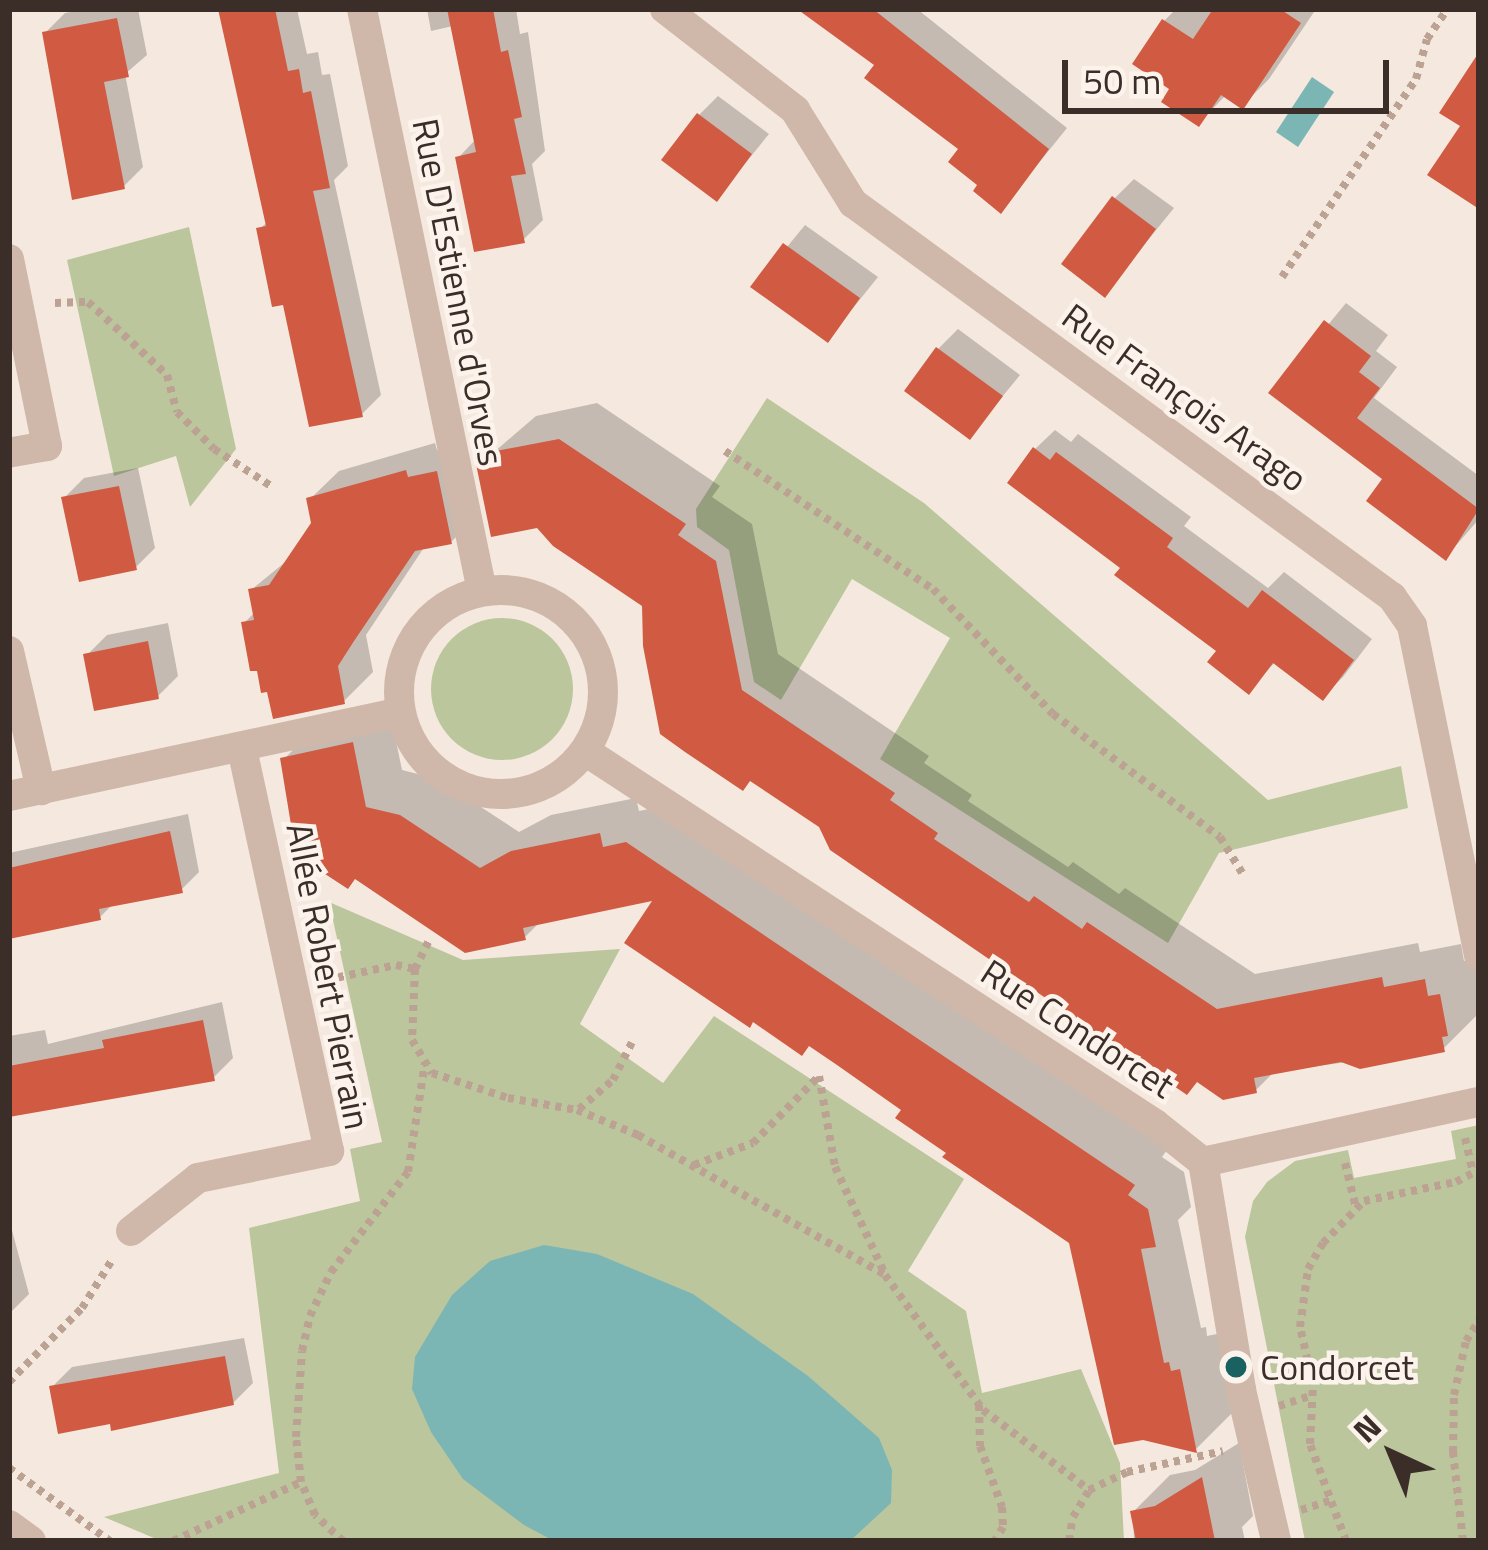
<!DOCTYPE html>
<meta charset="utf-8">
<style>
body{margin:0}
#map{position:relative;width:1488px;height:1550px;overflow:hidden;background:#f5e9df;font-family:"Titillium Web",sans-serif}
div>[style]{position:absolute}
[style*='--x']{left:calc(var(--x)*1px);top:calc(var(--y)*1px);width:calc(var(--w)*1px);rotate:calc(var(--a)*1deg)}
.green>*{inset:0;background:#bbc69d}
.round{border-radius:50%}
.water>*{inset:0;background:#7bb5b4}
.shadow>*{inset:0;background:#0003}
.building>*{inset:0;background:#d05b42}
.path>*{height:8px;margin-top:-4px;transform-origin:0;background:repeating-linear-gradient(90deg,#bba293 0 6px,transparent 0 12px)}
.minor>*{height:30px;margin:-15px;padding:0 15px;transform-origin:15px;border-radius:15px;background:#cfb8a9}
.minor>.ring{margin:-15px;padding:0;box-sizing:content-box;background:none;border:30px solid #cfb8a9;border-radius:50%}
.dots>*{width:33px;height:33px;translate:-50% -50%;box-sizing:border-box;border:6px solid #fcf4ec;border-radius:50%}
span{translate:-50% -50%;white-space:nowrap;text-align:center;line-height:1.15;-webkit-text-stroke:9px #fcf4ec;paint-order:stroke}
.street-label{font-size:36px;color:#3b2e29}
.poi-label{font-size:36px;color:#3b2e29}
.left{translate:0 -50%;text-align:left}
.frame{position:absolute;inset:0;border:12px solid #3b2e29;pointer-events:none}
.north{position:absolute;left:1332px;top:1394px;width:120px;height:120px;-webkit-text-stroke:9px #fcf4ec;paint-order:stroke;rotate:316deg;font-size:33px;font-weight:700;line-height:48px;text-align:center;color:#3b2e29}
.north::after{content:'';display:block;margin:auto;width:42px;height:54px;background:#3b2e29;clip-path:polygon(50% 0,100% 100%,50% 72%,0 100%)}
.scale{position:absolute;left:1062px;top:60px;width:327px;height:54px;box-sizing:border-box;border:6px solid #3b2e29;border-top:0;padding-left:15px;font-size:36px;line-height:42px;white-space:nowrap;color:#3b2e29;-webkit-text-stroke:9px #fcf4ec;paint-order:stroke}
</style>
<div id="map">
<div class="green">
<i style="clip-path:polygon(189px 227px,236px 449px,190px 507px,176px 456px,114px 476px,67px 260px)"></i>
<i style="clip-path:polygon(767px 398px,924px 503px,1268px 800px,1401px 766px,1408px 808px,1219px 853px,1168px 943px,880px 759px,950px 638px,852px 579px,781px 700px,754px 682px,729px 550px,697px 527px,696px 509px)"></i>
<i class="round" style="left:431px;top:618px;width:142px;height:142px"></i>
<i style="clip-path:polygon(329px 902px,463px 960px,620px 949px,580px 1024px,663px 1083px,714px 1016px,964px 1179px,908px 1271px,966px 1311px,982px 1393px,1081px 1369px,1120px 1463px,1124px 1541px,161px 1541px,104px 1517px,279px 1473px,249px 1228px,360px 1201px,350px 1149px,382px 1142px)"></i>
<i style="clip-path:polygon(1479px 1125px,1479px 1541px,1305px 1541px,1245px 1237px,1253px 1201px,1267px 1182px,1295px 1161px,1348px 1150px,1354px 1178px,1456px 1159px,1451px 1131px)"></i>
</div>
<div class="water">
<i style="clip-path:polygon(1312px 77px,1334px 92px,1298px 147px,1276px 132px)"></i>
<i style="clip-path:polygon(544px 1245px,597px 1254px,693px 1294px,808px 1376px,879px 1438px,892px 1470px,891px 1503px,850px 1541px,554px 1541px,524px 1525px,463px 1479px,431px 1432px,412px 1389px,415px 1357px,452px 1295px,490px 1261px)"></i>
</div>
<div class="shadow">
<i style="clip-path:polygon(87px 9px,138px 9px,147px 55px,125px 74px,143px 167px,123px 187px,45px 33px,65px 13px)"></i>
<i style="clip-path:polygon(222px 9px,297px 9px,307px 54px,318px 52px,322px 75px,330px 74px,348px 166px,334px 180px,381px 395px,362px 414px,286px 301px,260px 229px,268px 221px)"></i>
<i style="clip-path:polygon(427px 9px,516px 9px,520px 34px,528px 32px,545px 151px,532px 164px,543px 220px,523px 240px,458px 158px,476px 139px,453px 26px,431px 31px)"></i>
<i style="clip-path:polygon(803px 9px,917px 9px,1067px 128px,1001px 210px,962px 149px,878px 64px)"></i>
<i style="clip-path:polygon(1176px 9px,1316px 9px,1269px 79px,1242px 106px,1226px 95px,1199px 123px,1173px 88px,1164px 21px)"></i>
<i style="clip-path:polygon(718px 96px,769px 134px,717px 198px,699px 115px)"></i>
<i style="clip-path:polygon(1134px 179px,1174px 208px,1104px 294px,1115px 198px)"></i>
<i style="clip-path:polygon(805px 225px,878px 277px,828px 339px,755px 286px)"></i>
<i style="clip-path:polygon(1346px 303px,1388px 335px,1376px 351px,1397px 367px,1374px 398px,1479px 476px,1479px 519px,1446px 557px,1386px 479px,1272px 393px)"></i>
<i style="clip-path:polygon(958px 329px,1020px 375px,970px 436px,938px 349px)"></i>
<i style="clip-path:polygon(597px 403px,720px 486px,712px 497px,752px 524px,778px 654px,929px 756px,924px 763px,972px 795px,968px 801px,1068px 867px,1073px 862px,1119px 894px,1125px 888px,1255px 974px,1418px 943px,1420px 952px,1461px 944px,1464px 961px,1476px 959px,1479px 1013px,1443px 1049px,1274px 1072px,1256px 1090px,752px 778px,645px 604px,479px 465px,536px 416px)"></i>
<i style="clip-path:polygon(1055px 430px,1071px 442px,1078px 434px,1191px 517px,1184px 526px,1268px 588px,1284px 572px,1372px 639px,1343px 677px,1323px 697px,1276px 661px,1249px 691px,1220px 650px,1124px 567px,1035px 449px)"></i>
<i style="clip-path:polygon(435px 443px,437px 450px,466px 444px,480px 513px,451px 542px,425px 546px,366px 635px,373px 672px,344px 701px,244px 623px,255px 612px,251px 590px,289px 559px,314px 523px,310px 499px,339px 471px)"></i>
<i style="clip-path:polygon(138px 468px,155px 548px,135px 568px,64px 498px,84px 478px)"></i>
<i style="clip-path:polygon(168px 623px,178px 676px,158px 696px,87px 655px,107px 635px)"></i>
<i style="clip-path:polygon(389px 707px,402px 770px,438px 779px,519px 832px,551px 815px,636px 798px,639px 811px,664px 806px,1169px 1147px,1162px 1157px,1184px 1172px,1191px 1207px,1178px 1220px,1201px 1328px,1206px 1327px,1207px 1336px,1217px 1334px,1232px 1413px,1196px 1449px,1072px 1241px,950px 1152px,658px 897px,541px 921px,524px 938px,284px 759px,321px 722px)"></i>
<i style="clip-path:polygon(188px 814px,199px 872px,181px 890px,114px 903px,100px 917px,9px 936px,9px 853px)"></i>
<i style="clip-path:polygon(222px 1002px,233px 1058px,213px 1078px,9px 1107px,9px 1036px,45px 1030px,48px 1044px)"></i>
<i style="clip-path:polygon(9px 1219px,29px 1294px,9px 1314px)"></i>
<i style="clip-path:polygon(244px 1338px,253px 1383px,233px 1403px,112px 1420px,52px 1387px,72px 1367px)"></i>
<i style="clip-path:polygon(1239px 1443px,1253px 1516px,1242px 1527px,1245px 1541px,1134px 1541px,1133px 1512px,1170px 1475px,1195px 1470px)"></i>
</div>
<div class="building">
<i style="clip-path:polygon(218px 9px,275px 9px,288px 71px,299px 69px,303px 93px,311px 91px,330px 188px,313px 191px,363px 417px,309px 427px,283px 305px,272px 307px,256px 228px,266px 226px)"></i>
<i style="clip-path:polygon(447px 9px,493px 9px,501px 52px,508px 50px,522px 117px,514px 119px,526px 174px,511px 176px,525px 243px,474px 252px,455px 157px,476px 152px)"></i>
<i style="clip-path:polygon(797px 9px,873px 9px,1049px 149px,1001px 214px,973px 191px,977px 185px,948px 162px,958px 149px,864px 78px,874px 65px)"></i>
<i style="clip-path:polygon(1213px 9px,1280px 9px,1301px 23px,1243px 110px,1221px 95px,1199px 127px,1161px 102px,1169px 89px,1132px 64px,1162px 19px,1193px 39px)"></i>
<i style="clip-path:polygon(117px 18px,129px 77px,104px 82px,125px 189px,72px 200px,42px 32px)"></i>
<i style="clip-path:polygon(1479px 52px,1479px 209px,1427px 175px,1460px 126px,1439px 113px)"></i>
<i style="clip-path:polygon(697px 113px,752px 154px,717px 202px,661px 160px)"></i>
<i style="clip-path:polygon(1112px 196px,1156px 229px,1105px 298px,1061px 264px)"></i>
<i style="clip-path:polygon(783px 243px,860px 298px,828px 343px,750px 287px)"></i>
<i style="clip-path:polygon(1324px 320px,1371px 356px,1359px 372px,1380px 388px,1357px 418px,1479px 509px,1446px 561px,1366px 501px,1382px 479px,1268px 393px)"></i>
<i style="clip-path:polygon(936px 347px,1003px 396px,970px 440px,904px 391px)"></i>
<i style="clip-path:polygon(559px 439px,686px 524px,678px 535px,716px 561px,742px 690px,895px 793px,890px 800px,938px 833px,934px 839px,1029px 902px,1034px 896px,1082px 929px,1087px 922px,1217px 1009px,1382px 977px,1384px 987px,1425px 979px,1428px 996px,1440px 994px,1448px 1036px,1442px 1037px,1445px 1052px,1360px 1069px,1341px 1062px,1254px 1078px,1257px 1093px,1223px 1100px,1197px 1082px,1187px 1095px,830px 850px,819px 827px,750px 781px,743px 791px,685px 752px,660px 734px,643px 646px,642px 606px,553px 546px,537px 528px,491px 537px,476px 464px,498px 459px,496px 451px)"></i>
<i style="clip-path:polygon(1033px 447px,1050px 460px,1056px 452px,1173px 538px,1167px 547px,1248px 608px,1262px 590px,1354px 660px,1323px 701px,1273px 663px,1249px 695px,1207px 662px,1216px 651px,1114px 575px,1120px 568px,1007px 483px)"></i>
<i style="clip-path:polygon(406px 470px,408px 477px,437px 471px,452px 544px,415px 551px,354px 641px,338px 666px,345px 704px,273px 719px,267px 692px,261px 693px,257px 671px,250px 671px,241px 622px,254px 620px,248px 589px,269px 585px,311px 523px,306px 498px)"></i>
<i style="clip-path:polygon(119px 486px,137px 570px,79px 582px,61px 497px)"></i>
<i style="clip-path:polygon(148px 641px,159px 699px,94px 711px,83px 654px)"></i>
<i style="clip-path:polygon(353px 742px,366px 807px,400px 815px,480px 868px,511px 851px,600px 833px,603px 847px,626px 842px,1135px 1185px,1128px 1195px,1148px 1209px,1156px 1247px,1141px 1249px,1164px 1363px,1169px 1362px,1171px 1371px,1180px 1369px,1197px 1453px,1143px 1440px,1114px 1445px,1069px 1243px,942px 1157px,946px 1153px,895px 1118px,901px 1110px,837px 1065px,809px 1046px,802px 1056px,753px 1022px,750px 1028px,624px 943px,652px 901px,523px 928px,526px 940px,465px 953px,355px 879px,348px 889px,296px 855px,280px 758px)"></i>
<i style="clip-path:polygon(170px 831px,183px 893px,99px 909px,101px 920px,9px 939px,9px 868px)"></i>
<i style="clip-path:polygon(203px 1020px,215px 1081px,9px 1117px,9px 1066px,104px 1048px,102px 1040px)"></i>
<i style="clip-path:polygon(225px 1356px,234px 1405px,111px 1431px,110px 1424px,58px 1434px,49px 1386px)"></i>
<i style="clip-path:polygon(1202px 1477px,1215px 1541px,1136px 1541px,1130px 1511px,1155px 1506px)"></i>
</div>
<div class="path">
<i style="--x:1282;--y:277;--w:239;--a:-55.9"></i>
<i style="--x:1416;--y:79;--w:41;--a:-74.6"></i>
<i style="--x:1427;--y:39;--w:36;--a:-56"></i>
<i style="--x:55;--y:303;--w:33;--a:-2"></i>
<i style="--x:88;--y:302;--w:108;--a:42.7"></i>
<i style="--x:167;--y:375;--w:38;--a:75"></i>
<i style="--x:177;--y:412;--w:52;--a:45"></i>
<i style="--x:214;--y:449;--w:68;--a:33"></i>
<i style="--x:725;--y:451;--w:250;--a:33.6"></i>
<i style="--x:933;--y:589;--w:173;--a:46.2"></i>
<i style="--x:1053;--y:714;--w:207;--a:36.4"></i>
<i style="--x:1220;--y:837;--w:46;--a:58.4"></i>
<i style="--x:415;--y:969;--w:34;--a:-64"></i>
<i style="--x:326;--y:980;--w:72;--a:-12.1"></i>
<i style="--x:396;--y:965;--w:19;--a:12"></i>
<i style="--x:415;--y:969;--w:71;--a:92.4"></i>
<i style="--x:412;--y:1040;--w:39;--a:59"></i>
<i style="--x:432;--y:1073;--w:80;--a:18.2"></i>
<i style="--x:508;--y:1098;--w:70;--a:9.9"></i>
<i style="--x:577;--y:1110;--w:66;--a:22.3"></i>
<i style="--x:638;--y:1135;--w:284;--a:29.5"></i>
<i style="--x:885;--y:1275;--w:167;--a:54"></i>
<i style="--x:983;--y:1410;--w:133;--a:37"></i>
<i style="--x:819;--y:1076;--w:92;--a:80"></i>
<i style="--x:835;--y:1167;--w:116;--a:65"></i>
<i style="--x:579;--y:1109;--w:45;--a:-40.5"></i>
<i style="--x:613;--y:1080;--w:42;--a:-63.4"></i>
<i style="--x:1465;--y:1138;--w:36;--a:77"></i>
<i style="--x:1345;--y:1163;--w:46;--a:76.3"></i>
<i style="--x:694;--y:1165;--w:63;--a:-20.4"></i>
<i style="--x:753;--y:1143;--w:94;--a:-45.4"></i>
<i style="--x:9;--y:1382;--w:104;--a:-45.4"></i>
<i style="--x:82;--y:1308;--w:57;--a:-58"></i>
<i style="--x:979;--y:1405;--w:41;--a:88.6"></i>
<i style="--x:980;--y:1446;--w:65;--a:70.2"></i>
<i style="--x:1002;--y:1507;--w:20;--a:87"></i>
<i style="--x:1003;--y:1527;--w:16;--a:120"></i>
<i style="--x:1279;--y:1406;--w:35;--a:-18"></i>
<i style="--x:9;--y:1468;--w:125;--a:35.9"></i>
<i style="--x:1301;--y:1510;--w:33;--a:-18"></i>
<i style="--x:173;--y:1541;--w:141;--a:-24.7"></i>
<i style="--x:343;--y:1541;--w:38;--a:-137"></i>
<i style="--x:315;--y:1515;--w:36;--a:-113"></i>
<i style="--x:301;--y:1482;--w:45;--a:-96.3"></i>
<i style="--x:296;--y:1437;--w:86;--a:-86"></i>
<i style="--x:302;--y:1351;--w:36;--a:-77"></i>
<i style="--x:310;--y:1316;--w:49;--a:-64.5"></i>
<i style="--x:331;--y:1272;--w:126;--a:-52.4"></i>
<i style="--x:408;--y:1172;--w:111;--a:-81.2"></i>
<i style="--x:1069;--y:1541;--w:24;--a:-81"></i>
<i style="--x:1073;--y:1517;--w:31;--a:-59"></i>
<i style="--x:1089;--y:1490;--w:42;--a:-25.3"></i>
<i style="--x:1127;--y:1472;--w:98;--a:-12.3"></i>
<i style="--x:1346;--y:1541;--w:103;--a:-110.4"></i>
<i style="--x:1310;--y:1444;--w:60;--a:-87.1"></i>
<i style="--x:1313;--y:1384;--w:58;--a:-102.8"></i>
<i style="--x:1300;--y:1327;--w:59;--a:-82.1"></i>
<i style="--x:1308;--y:1269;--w:30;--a:-60"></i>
<i style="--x:1323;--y:1243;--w:59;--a:-45.7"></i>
<i style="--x:1364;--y:1201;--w:94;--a:-11.7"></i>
<i style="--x:1456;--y:1182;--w:26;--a:-28"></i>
<i style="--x:1463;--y:1541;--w:90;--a:-96.4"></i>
<i style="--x:1453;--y:1452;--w:57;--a:-89"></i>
<i style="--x:1454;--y:1395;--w:55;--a:-77.5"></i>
<i style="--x:1466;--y:1341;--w:25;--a:-58"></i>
</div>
<div class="minor">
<i style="--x:362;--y:9;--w:594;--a:78.35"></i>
<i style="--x:665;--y:9;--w:165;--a:37.8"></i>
<i style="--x:795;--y:110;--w:110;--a:58.1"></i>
<i style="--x:853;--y:203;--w:668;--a:36.17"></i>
<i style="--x:1392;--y:597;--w:35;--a:55"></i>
<i style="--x:1412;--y:626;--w:337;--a:78.5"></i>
<i style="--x:9;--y:259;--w:191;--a:78.5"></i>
<i style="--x:47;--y:446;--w:39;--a:170"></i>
<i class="ring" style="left:399px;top:590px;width:174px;height:174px"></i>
<i style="--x:9;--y:651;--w:143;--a:77"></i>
<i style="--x:585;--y:751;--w:681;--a:33.2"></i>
<i style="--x:1155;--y:1124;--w:61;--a:38.4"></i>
<i style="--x:1203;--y:1162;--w:231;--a:80.5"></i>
<i style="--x:1241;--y:1390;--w:155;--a:76.9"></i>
<i style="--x:9;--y:796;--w:400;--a:-12.1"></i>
<i style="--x:1203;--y:1162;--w:282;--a:-12.3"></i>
<i style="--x:131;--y:1231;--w:85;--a:-38.3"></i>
<i style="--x:198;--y:1178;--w:134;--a:-11.6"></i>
<i style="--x:329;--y:1151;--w:413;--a:-102.2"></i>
<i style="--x:9;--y:1525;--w:27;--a:36"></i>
</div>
<div class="dots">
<i style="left:1236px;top:1367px;background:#1a6161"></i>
</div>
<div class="street-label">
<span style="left:459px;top:292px;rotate:79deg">Rue D'Estienne d'Orves</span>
<span style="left:1185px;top:397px;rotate:36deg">Rue François Arago</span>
<span style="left:329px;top:976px;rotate:79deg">Allée Robert Pierrain</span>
<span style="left:1078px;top:1028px;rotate:33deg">Rue Condorcet</span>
</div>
<div class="poi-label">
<span class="left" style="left:1260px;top:1367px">Condorcet</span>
</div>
<div class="frame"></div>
<div class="north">N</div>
<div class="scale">50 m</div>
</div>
